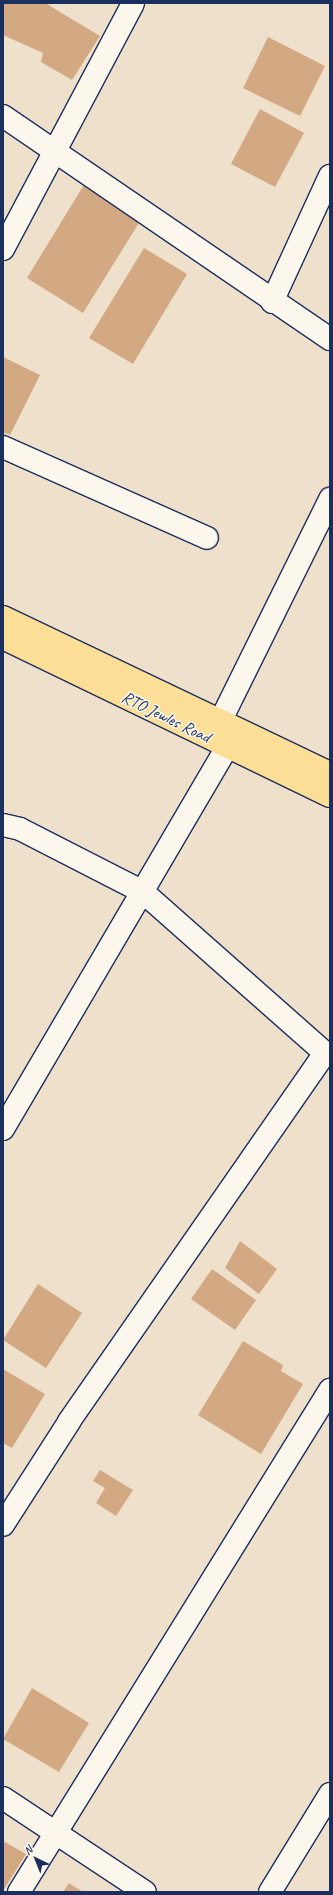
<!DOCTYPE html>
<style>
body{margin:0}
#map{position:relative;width:333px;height:1895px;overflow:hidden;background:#efe0cc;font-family:Caveat,sans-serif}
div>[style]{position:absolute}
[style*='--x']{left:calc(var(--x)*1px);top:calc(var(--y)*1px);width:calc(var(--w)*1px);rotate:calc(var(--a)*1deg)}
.building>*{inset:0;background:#d2a983}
.roads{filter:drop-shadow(1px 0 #1b2f5e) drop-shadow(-1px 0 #1b2f5e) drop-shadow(0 1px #1b2f5e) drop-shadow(0 -1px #1b2f5e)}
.minor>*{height:22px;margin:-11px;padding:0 11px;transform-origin:11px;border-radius:11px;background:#fbf7ec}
.trunk>*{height:22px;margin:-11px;padding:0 11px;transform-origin:11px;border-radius:11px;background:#fcde96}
span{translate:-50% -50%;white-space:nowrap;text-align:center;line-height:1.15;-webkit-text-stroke:3px #fbf7ec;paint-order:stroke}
.street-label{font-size:17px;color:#1b2f5e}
.frame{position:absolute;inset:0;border:4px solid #1b2f5e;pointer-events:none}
.north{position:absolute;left:16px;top:1839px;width:40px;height:40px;-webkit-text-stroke:3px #fbf7ec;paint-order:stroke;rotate:317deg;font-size:11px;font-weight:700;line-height:16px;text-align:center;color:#1b2f5e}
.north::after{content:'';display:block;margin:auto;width:14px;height:18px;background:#1b2f5e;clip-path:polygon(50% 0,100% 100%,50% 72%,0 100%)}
</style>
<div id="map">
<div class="building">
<i style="clip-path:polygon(3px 3px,45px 3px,100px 36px,72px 80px,41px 62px,43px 53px,3px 35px)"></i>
<i style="clip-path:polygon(268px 37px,325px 66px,300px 116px,243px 88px)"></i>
<i style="clip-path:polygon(260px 109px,304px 133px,275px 187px,231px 164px)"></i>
<i style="clip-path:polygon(85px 183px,142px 218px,83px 313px,27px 278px)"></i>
<i style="clip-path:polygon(144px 248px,187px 274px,133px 364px,89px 338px)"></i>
<i style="clip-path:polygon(3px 357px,40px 375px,10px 435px,3px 432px)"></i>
<i style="clip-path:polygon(240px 1241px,277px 1269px,259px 1294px,225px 1268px)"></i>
<i style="clip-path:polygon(212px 1269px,256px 1300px,235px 1330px,191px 1299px)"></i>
<i style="clip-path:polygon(38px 1284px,82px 1313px,46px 1368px,3px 1340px)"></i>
<i style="clip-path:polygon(243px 1341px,283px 1365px,281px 1371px,303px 1384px,261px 1454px,198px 1415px)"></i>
<i style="clip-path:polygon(3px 1369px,45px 1394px,12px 1448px,3px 1443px)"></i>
<i style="clip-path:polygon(100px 1470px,133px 1490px,116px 1516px,96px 1503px,105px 1488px,93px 1481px)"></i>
<i style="clip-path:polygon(32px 1688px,89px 1723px,59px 1772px,3px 1739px)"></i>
<i style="clip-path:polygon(3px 1841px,26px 1854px,3px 1891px)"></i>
<i style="clip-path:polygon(69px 1883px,83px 1892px,63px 1892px)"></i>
</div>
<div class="roads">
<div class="minor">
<i style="--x:3;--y:116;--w:396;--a:34.3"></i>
<i style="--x:3;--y:249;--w:278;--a:-62.1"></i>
<i style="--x:272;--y:302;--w:139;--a:-65.3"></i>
<i style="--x:3;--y:447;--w:223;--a:24"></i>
<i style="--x:212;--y:738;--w:267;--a:-63.7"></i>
<i style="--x:3;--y:825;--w:17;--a:13"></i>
<i style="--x:20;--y:829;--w:138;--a:27.1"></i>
<i style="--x:143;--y:892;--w:243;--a:41.5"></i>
<i style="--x:325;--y:1053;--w:449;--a:124.8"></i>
<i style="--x:69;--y:1422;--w:122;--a:122.7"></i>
<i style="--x:3;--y:1129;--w:463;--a:-59.6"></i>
<i style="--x:3;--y:1798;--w:170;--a:33.5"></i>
<i style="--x:19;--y:1892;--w:591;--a:-58.22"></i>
<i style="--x:270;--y:1892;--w:115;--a:-58.5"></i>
</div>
<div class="trunk">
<i style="--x:3;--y:617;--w:362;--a:25.5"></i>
<i style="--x:3;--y:638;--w:363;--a:25.8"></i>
</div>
</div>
<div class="street-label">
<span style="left:166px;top:717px;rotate:26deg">RTO Jewles Road</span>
</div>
<div class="frame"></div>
<div class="north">N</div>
</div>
